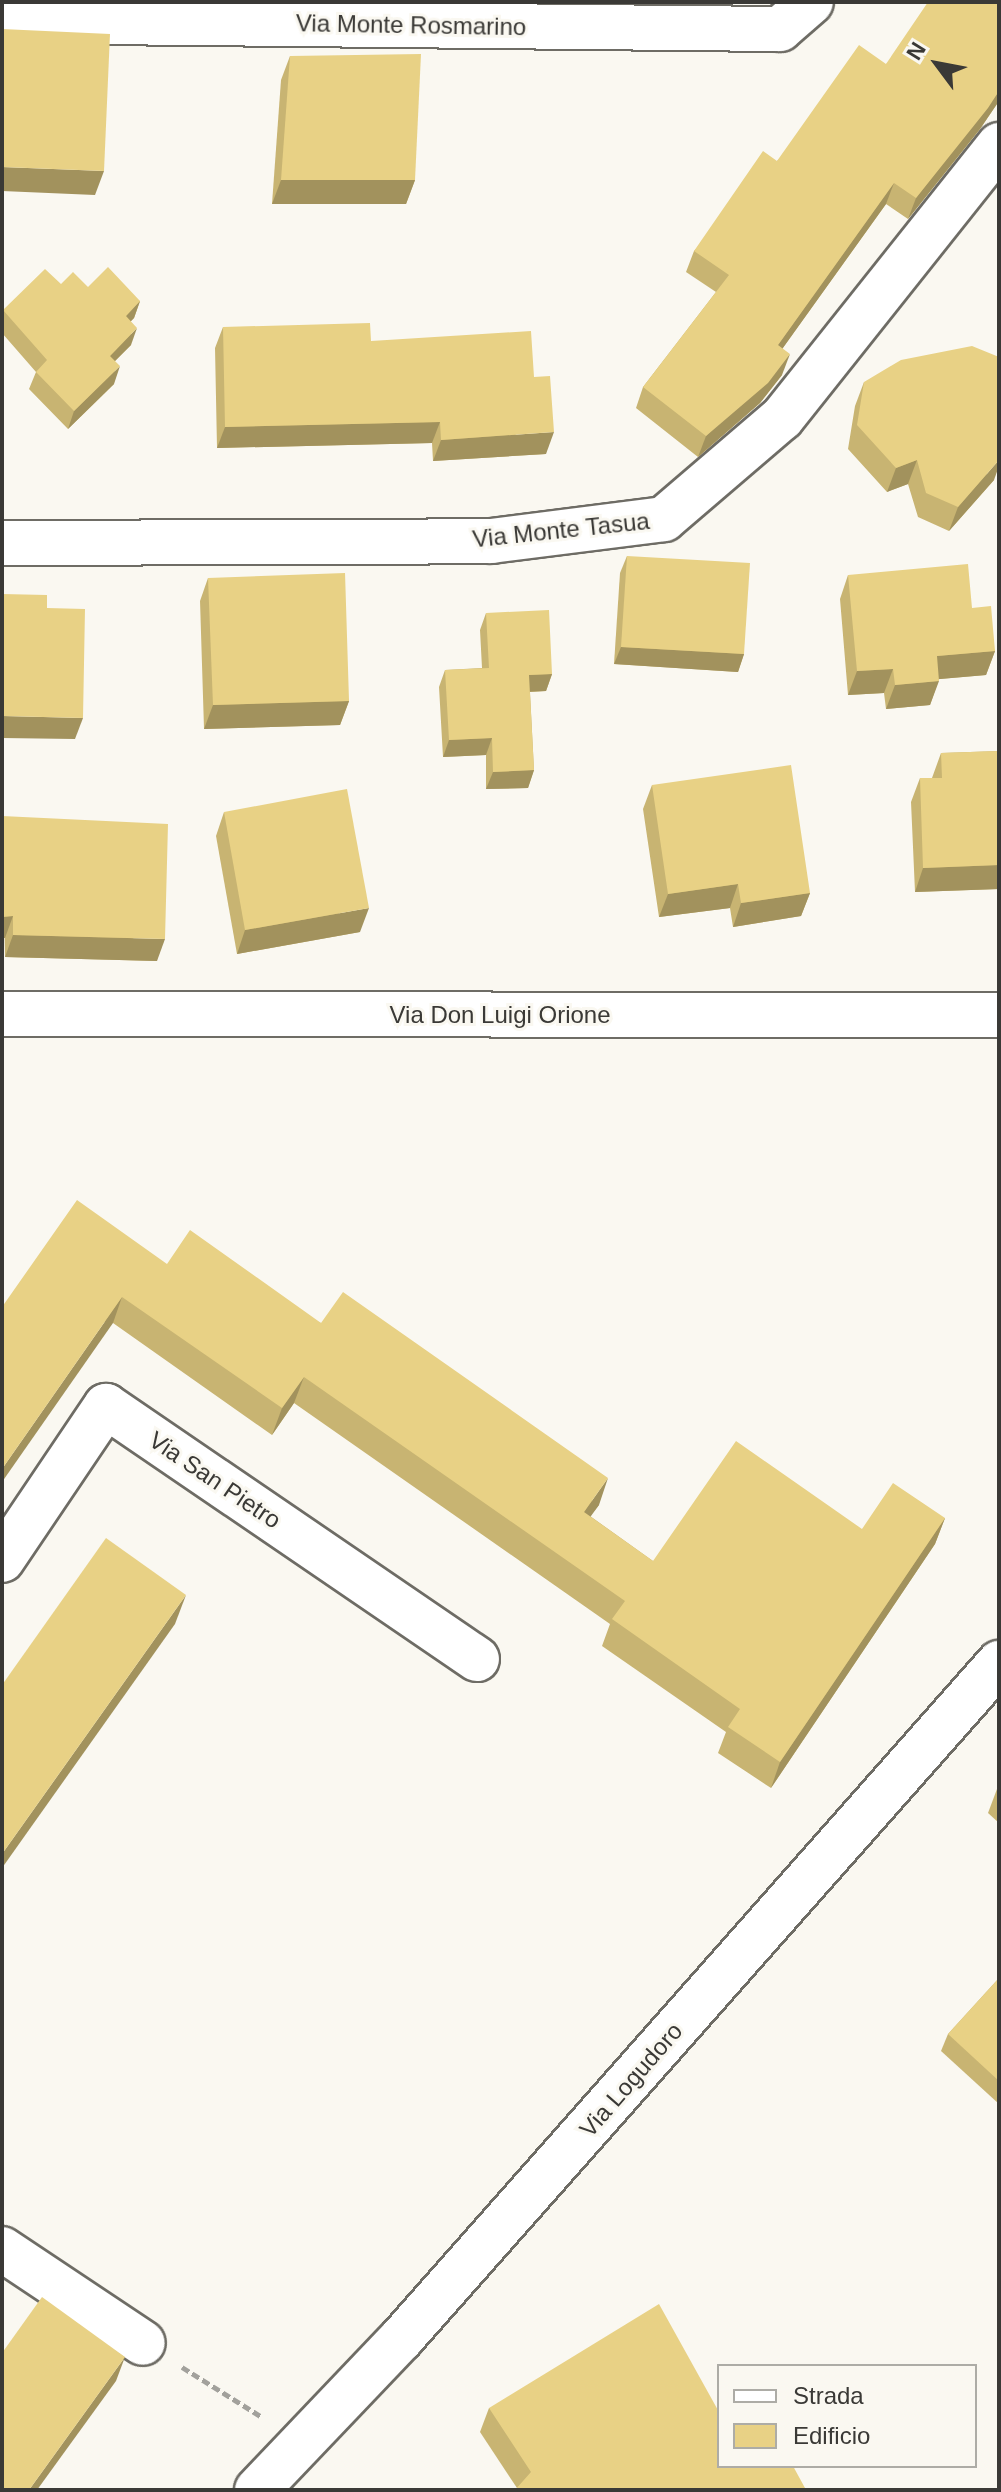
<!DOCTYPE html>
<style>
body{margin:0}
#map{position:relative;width:1001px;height:2492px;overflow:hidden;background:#faf8f1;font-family:Helvetica,sans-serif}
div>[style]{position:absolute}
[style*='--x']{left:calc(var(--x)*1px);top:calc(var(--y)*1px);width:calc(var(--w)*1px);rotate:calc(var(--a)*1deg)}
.path>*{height:5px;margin-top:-2.5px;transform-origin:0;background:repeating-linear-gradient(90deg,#a2a19c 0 8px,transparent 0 12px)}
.roads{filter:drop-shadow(2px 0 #6e6c65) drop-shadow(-2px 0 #6e6c65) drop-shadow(0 2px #6e6c65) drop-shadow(0 -2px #6e6c65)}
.street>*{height:44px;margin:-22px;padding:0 22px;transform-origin:22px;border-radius:22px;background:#fff}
.secondary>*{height:44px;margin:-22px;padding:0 22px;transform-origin:22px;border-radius:22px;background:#fff}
.wall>*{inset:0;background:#c8b472}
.shaded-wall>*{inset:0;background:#a2925d}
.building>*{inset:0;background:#e8d185}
span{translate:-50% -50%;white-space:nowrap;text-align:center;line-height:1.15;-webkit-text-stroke:6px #faf8f1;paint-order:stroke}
.street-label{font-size:24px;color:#3a3936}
.frame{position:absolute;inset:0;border:4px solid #3a3936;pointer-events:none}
.legend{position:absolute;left:717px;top:2364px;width:260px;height:104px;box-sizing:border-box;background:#faf8f1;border:2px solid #adaca6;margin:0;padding:10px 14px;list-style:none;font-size:24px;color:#3a3936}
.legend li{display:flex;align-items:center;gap:16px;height:40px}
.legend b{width:40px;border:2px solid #adaca6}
.north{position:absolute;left:897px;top:24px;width:80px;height:80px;-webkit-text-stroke:6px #faf8f1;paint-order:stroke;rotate:302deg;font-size:22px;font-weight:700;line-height:32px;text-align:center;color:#3a3936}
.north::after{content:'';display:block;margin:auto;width:28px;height:36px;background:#3a3936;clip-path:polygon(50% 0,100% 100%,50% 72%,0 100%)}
</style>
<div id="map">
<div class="path">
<i style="--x:182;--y:2367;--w:94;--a:32"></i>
</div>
<div class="roads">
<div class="street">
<i style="--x:2;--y:21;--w:778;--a:0.59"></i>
<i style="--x:780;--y:29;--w:41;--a:-41.1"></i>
<i style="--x:2;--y:543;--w:489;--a:-0.2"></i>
<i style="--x:491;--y:541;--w:174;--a:-7.2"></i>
<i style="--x:664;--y:519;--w:155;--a:-40.6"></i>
<i style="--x:782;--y:418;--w:349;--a:-51.5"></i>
<i style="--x:2;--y:1560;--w:186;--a:-56"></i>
<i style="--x:106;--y:1406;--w:449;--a:34.3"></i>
<i style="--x:2;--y:2249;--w:169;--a:33.7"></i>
</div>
<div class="secondary">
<i style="--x:2;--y:1014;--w:997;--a:0.06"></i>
<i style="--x:257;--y:2490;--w:209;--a:-46.4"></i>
<i style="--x:401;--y:2339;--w:903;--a:-48.5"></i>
</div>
</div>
<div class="wall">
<i style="clip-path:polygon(999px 2px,999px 101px,980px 129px,908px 219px,886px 204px,782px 349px,782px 375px,760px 403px,698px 457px,636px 408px,643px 387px,716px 292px,686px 272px,694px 251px,777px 161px,886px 64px)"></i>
<i style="clip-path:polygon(290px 56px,415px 180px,406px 204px,272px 204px,281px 80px)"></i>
<i style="clip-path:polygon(61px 284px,88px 287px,140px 301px,134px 318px,131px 321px,131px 345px,115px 361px,114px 384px,68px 429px,29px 389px,36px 372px,2px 333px,3px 310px)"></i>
<i style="clip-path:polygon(223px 327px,371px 341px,546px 454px,433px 461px,432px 443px,217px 448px,215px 348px)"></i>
<i style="clip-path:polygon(864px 382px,994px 480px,949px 531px,918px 517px,908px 484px,887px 492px,848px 449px,855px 406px)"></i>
<i style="clip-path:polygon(627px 556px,744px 654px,738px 672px,614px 664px,620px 573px)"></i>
<i style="clip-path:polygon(848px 575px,972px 608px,995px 651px,986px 675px,939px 679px,930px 705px,886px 709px,884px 693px,848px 695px,840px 599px)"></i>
<i style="clip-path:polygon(208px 578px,349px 701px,340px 725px,204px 729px,200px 601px)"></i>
<i style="clip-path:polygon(486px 613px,552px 674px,546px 691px,530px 692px,534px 770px,528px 788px,486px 789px,486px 755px,443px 757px,439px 687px,445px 670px,482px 668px,480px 630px)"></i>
<i style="clip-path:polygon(999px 751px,999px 889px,915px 892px,911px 802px,920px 778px,932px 778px,941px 753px)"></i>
<i style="clip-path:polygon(652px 785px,810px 893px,801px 916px,733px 927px,730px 908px,659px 917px,643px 809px)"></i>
<i style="clip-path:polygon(224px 812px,360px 932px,237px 954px,216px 836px)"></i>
<i style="clip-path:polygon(2px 816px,157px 961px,5px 957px)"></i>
<i style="clip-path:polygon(167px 1264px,321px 1323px,599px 1505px,590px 1516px,653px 1561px,862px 1529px,945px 1518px,935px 1544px,771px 1788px,718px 1753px,726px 1732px,602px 1646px,610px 1624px,294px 1403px,272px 1435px,113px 1323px,2px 1307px)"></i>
<i style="clip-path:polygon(999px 1787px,999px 1823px,988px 1813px,997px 1789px)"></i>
<i style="clip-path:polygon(999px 1978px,999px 2104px,941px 2051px,948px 2034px)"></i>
<i style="clip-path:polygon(489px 2408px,719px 2412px,517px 2488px,480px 2432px)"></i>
</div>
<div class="shaded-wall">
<i style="clip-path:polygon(999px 91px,999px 101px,980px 129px,908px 219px,916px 198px)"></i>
<i style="clip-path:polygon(2px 167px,104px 171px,95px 195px,2px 191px)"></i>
<i style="clip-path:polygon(281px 180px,415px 180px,406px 204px,272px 204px)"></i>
<i style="clip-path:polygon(894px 183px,886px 204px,770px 366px,778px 345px)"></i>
<i style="clip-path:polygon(140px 301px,134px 318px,119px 333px,126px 316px)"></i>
<i style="clip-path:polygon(137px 328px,131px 345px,103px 373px,110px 356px)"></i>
<i style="clip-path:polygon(790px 354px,782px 375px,760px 403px,698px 457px,706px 436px)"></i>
<i style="clip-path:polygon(120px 366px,114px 384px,68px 429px,74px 411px)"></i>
<i style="clip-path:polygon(440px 422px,432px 443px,217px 448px,225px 427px)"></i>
<i style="clip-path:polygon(554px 432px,546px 454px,433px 461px,441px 440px)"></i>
<i style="clip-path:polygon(917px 460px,908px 484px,887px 492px,896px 468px)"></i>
<i style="clip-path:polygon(999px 460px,999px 466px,994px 480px,949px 531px,958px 507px)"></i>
<i style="clip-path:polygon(621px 647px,744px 654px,738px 672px,614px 664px)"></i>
<i style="clip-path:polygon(995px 651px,986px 675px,929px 680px,937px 656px)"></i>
<i style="clip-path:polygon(893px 669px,884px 693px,848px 695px,857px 671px)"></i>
<i style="clip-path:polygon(552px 674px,546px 691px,523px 692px,529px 675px)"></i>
<i style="clip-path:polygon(939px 681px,930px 705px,886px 709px,895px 685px)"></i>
<i style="clip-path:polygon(349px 701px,340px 725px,204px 729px,213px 705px)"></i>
<i style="clip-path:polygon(3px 716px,83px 718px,75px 739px,2px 738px,2px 720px)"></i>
<i style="clip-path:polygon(492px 738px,486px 755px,443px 757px,449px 740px)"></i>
<i style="clip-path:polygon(534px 770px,528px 788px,486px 789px,493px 772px)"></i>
<i style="clip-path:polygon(999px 865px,999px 889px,915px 892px,923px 868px)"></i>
<i style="clip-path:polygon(738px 884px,730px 908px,659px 917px,668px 894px)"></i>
<i style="clip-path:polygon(810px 893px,801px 916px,733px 927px,741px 903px)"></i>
<i style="clip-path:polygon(369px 908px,360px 932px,237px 954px,245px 930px)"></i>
<i style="clip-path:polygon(13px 916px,5px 938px,2px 938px,2px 917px)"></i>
<i style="clip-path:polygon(13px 935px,165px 939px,157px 961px,5px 957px)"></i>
<i style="clip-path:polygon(122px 1297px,113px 1323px,2px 1482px,2px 1469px)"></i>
<i style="clip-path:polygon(304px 1377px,294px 1403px,272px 1435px,282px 1408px)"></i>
<i style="clip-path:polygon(608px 1478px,599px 1505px,575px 1538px,584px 1512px)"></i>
<i style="clip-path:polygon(945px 1518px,935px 1544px,771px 1788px,780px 1762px)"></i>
<i style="clip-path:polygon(186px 1595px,175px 1624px,2px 1868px,2px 1854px)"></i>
<i style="clip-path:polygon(125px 2357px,116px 2381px,37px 2490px,29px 2490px)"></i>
</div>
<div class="building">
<i style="clip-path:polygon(928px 2px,999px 2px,999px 91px,988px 108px,916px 198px,894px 183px,778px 345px,790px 354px,768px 383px,706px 436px,643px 387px,729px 275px,694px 251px,763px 151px,777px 161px,859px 45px,886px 64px)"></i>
<i style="clip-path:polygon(2px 29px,110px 34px,104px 171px,2px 167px)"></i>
<i style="clip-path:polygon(421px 54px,415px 180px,281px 180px,290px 56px)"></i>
<i style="clip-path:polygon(108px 267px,140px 301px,126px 316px,137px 328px,110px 356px,120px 366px,74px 411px,36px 372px,47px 360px,3px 310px,45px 269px,61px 284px,73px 272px,88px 287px)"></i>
<i style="clip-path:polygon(370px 323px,371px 341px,531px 331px,534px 377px,550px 376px,554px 432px,441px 440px,440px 422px,225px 427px,223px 327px)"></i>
<i style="clip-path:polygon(972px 346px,999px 357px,999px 460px,958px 507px,926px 493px,917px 460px,896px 468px,857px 425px,864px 382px,901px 360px)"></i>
<i style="clip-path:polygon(627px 556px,750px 563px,744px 654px,621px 647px)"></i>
<i style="clip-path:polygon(968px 564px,972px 608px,991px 606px,995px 651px,937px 656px,939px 681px,895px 685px,893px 669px,857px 671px,848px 575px)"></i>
<i style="clip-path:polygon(345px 573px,349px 701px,213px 705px,208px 578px)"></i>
<i style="clip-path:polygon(2px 594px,47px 595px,47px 608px,85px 609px,83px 718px,3px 716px,4px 696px,2px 696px)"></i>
<i style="clip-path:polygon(549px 610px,552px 674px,529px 675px,534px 770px,493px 772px,492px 738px,449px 740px,445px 670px,489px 668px,486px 613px)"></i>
<i style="clip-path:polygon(999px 751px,999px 865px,923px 868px,920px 778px,942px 778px,941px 753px)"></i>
<i style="clip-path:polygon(791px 765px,810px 893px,741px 903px,738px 884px,668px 894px,652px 785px)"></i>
<i style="clip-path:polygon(347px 789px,369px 908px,245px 930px,224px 812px)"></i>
<i style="clip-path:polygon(2px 816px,168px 824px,165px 939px,13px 935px,13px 916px,2px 917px)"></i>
<i style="clip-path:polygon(77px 1200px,167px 1264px,190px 1230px,321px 1323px,343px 1292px,608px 1478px,584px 1512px,653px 1561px,736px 1441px,862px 1529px,893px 1483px,945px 1518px,780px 1762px,728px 1727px,740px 1709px,612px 1619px,625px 1601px,304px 1377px,282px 1408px,122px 1297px,2px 1469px,2px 1307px)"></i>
<i style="clip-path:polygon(106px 1538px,186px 1595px,2px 1854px,2px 1685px)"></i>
<i style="clip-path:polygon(999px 1978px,999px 2081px,948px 2034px)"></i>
<i style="clip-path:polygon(42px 2297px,125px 2357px,29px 2490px,2px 2490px,2px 2353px)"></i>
<i style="clip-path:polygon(659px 2304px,719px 2412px,719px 2466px,793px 2466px,805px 2488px,801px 2490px,515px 2490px,531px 2472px,489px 2408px)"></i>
</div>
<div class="street-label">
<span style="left:411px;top:25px;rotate:1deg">Via Monte Rosmarino</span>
<span style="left:561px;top:530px;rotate:-6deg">Via Monte Tasua</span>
<span style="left:500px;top:1015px">Via Don Luigi Orione</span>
<span style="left:215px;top:1480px;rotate:34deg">Via San Pietro</span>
<span style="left:631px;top:2080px;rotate:-49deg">Via Logudoro</span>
</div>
<div class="frame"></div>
<ul class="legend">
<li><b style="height:10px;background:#fff"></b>Strada</li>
<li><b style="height:22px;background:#e8d185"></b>Edificio</li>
</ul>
<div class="north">N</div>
</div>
